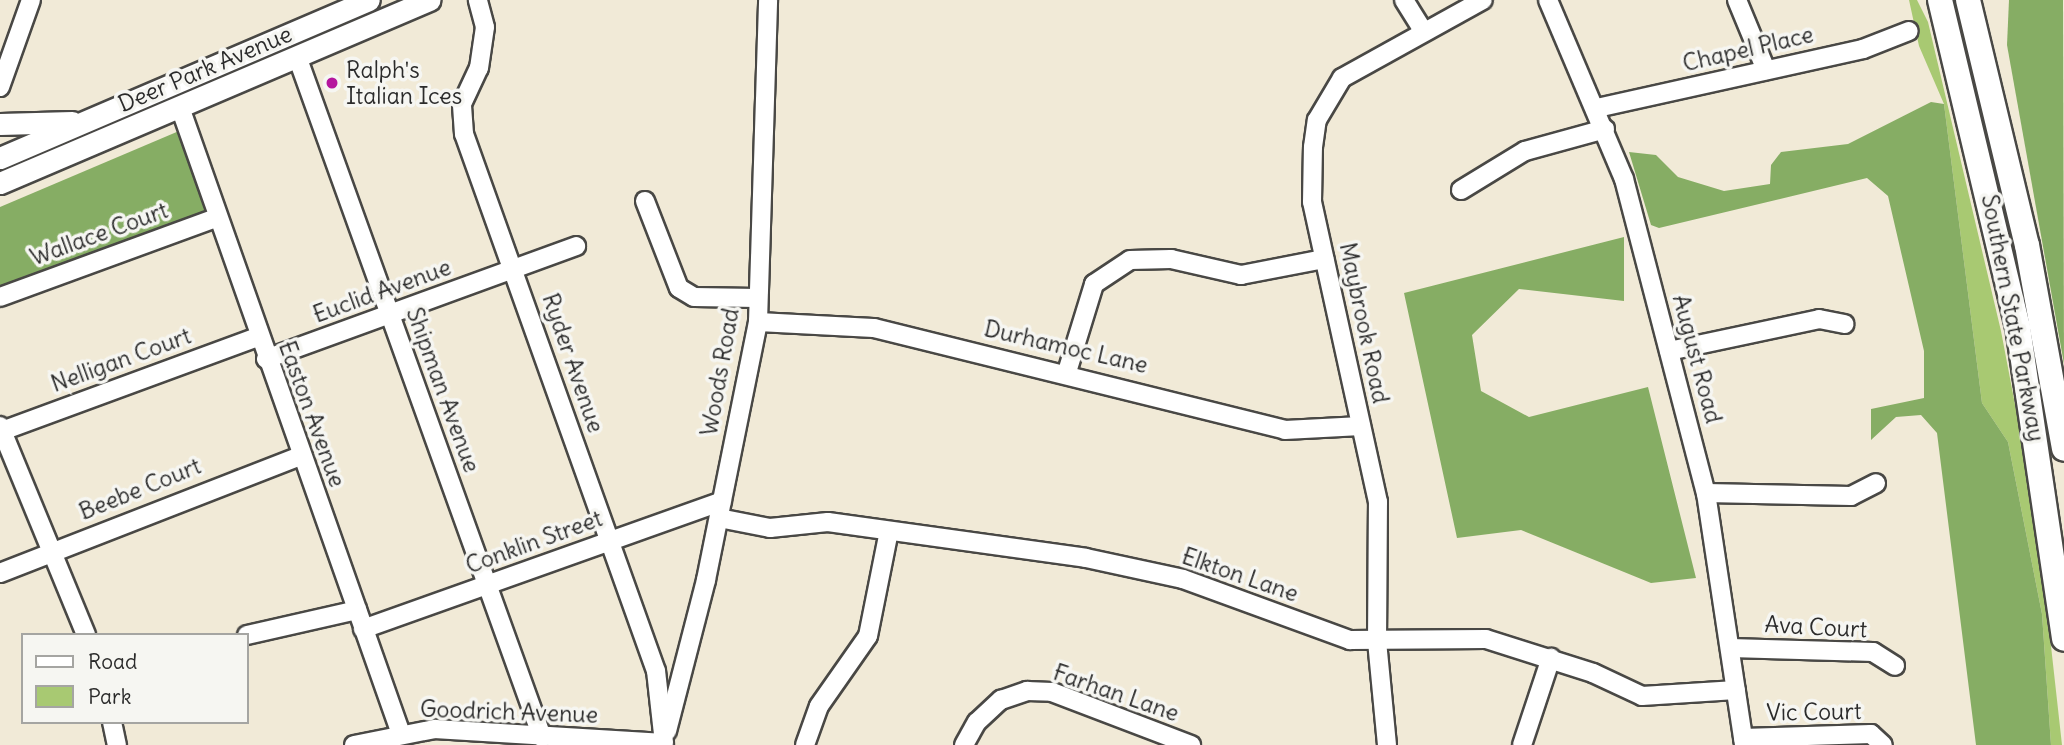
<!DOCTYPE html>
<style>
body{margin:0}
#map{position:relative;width:2064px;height:745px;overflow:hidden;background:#f1ead7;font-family:Delius,sans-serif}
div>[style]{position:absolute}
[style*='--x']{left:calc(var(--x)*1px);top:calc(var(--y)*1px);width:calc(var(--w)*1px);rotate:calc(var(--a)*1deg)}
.green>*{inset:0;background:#a8c972}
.forest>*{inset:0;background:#86ad64}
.roads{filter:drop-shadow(2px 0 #494845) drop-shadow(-2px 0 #494845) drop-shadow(0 2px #494845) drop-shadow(0 -2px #494845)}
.minor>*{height:18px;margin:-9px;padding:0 9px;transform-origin:9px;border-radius:9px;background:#fff}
.major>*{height:21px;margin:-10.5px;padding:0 10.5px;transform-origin:10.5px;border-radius:10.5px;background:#fff}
.highway>*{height:24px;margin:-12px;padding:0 12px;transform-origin:12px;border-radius:12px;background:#fff}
.dots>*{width:19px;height:19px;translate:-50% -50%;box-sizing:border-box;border:4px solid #f6f6f2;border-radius:50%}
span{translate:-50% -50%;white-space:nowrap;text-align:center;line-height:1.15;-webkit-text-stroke:7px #f6f6f2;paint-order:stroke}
.street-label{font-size:23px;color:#2b2b2b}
.poi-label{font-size:23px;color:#2b2b2b}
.left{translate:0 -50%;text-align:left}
.legend{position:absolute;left:21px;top:633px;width:228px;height:91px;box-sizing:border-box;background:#f6f6f2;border:2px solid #a5a5a2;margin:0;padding:9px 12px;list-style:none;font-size:21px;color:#2b2b2b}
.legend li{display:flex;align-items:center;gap:14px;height:35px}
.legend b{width:35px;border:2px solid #a5a5a2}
</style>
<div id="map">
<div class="green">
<i style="clip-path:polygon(1909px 0,1917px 0,1928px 22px,2001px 331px,2037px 520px,2062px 745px,2051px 745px,2042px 614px,2008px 442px,1982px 403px,1944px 104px,1919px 46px)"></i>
</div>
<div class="forest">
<i style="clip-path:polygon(2009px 0,2063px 0,2064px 364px,2007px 45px)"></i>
<i style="clip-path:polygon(1931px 102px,1944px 104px,1982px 403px,2008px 442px,2042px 614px,2051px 745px,1976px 745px,1937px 433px,1921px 415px,1896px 417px,1871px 440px,1871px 409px,1924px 398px,1924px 351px,1888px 196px,1867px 178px,1659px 228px,1651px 225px,1629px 152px,1656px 155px,1678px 177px,1724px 191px,1770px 184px,1771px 165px,1781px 152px,1848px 144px)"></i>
<i style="clip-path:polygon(179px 131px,206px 215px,0 288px,0 207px)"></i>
<i style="clip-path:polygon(1624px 237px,1624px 301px,1519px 289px,1472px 335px,1481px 391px,1529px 417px,1648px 387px,1696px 578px,1651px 583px,1521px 530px,1457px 538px,1404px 293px)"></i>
</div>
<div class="roads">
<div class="minor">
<i style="--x:1404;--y:0;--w:36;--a:58"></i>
<i style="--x:1548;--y:0;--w:194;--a:67"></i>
<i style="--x:1624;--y:179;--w:325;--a:75.4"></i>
<i style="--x:1706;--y:493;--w:255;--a:81.4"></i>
<i style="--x:1737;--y:0;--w:76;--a:67.5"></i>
<i style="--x:298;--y:59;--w:721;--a:70.21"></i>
<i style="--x:0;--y:87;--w:92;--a:-70.4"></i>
<i style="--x:1597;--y:108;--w:272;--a:-12.5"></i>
<i style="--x:1863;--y:49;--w:49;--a:-21.4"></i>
<i style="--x:181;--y:110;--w:662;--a:70.58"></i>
<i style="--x:1461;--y:190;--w:75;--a:-31.4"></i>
<i style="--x:1525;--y:151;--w:83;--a:-15.4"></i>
<i style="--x:645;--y:201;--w:93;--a:68.7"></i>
<i style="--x:679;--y:288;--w:17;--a:31"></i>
<i style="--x:694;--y:297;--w:63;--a:0.9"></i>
<i style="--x:0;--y:297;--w:230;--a:-20.1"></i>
<i style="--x:758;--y:322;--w:116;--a:3"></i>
<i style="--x:874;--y:328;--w:423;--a:13.9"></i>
<i style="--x:1285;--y:430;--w:76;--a:-3"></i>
<i style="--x:1669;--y:351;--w:153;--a:-12"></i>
<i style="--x:1819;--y:319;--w:26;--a:11"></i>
<i style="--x:266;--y:359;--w:330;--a:-20"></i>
<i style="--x:1067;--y:372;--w:92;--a:-72.9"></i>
<i style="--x:1094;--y:284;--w:43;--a:-33.7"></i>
<i style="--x:1130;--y:260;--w:41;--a:-1.4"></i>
<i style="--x:1171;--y:259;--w:72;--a:12.9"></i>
<i style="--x:1241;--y:275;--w:85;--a:-10.9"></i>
<i style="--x:0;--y:426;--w:226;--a:67.6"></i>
<i style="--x:2;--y:431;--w:273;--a:-20.2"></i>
<i style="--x:1706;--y:493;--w:145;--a:1.2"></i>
<i style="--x:1851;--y:496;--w:28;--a:-27"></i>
<i style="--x:719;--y:518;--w:52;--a:11.1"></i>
<i style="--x:770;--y:528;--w:58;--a:-5.9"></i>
<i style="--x:828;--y:522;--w:260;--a:7.9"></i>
<i style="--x:1086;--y:558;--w:99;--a:12.2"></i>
<i style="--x:1183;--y:579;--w:178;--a:20.1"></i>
<i style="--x:1350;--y:640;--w:136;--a:-0.4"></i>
<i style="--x:1486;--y:639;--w:112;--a:17.6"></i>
<i style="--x:1593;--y:673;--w:54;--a:25.1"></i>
<i style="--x:1642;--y:696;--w:94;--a:-3.7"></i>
<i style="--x:0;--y:573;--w:322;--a:-21.3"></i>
<i style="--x:363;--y:629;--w:381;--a:-19.6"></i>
<i style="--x:247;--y:635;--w:113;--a:-12.8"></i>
<i style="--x:1730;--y:648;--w:143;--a:1.6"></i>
<i style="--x:1873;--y:652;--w:26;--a:32"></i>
<i style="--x:112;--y:722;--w:24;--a:78"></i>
<i style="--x:667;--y:731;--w:156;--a:-75.5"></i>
<i style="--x:706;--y:580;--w:263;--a:-78.6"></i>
<i style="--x:758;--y:322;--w:322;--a:-88.2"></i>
<i style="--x:1743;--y:738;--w:128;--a:-1.8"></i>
<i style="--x:1871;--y:734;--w:16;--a:43"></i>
<i style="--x:354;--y:745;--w:83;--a:-11.2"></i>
<i style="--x:435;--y:729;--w:229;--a:3.5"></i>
<i style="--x:664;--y:743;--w:72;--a:-96.3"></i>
<i style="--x:656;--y:671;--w:570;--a:-109.67"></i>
<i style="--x:464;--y:134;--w:30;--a:-94"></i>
<i style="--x:462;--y:104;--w:40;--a:-65"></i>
<i style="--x:479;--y:68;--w:41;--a:-81.7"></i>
<i style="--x:485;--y:27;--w:28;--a:-105"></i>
<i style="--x:805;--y:745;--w:41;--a:-70.3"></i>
<i style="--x:819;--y:706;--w:85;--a:-55"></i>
<i style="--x:868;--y:636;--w:107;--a:-78.7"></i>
<i style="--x:964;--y:745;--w:26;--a:-61"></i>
<i style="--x:977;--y:722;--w:33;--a:-43"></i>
<i style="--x:1001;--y:700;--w:28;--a:-19"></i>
<i style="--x:1027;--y:691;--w:25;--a:2"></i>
<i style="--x:1052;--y:692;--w:149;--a:20.9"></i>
<i style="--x:1387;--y:745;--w:103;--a:-95.5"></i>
<i style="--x:1377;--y:642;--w:140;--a:-89.6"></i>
<i style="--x:1378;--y:502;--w:307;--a:-102.4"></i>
<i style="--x:1312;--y:202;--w:55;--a:-89"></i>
<i style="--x:1313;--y:147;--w:27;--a:-82"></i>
<i style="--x:1317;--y:120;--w:49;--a:-59.2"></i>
<i style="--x:1342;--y:78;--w:161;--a:-29"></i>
<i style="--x:1522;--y:745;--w:92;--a:-71.6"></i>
</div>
<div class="major">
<i style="--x:0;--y:124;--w:72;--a:-1.6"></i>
<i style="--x:0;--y:158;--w:401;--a:-23.2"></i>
<i style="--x:0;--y:183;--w:467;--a:-23.1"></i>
</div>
<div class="highway">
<i style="--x:1940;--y:0;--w:336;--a:76.6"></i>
<i style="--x:2018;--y:327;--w:315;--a:81.6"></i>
<i style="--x:1968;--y:0;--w:252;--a:76.5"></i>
<i style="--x:2027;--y:245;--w:207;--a:79.7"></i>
</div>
</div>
<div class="dots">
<i style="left:332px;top:83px;background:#b5179e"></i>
</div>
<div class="street-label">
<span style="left:1748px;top:49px;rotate:-13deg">Chapel Place</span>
<span style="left:205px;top:69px;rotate:-23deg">Deer Park Avenue</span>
<span style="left:99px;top:234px;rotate:-20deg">Wallace Court</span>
<span style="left:382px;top:291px;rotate:-20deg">Euclid Avenue</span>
<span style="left:2013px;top:318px;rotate:79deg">Southern State Parkway</span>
<span style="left:1364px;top:323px;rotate:78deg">Maybrook Road</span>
<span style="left:1066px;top:347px;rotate:13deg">Durhamoc Lane</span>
<span style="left:1697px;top:359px;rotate:75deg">August Road</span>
<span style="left:121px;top:360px;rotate:-20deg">Nelligan Court</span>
<span style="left:573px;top:363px;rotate:71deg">Ryder Avenue</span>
<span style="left:720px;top:372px;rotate:-80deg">Woods Road</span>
<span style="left:443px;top:390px;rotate:70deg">Shipman Avenue</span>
<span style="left:312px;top:414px;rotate:70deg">Easton Avenue</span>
<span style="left:140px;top:489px;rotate:-22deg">Beebe Court</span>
<span style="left:534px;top:542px;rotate:-20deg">Conklin Street</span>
<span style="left:1240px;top:575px;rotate:19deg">Elkton Lane</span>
<span style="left:1816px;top:627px;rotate:3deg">Ava Court</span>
<span style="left:1116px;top:693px;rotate:19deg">Farhan Lane</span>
<span style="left:509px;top:712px;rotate:2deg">Goodrich Avenue</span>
<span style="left:1814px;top:712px;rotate:-1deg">Vic Court</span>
</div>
<div class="poi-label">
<span class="left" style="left:346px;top:83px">Ralph's<br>Italian Ices</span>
</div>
<ul class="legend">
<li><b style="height:9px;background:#fff"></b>Road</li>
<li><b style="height:19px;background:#a8c972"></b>Park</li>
</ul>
</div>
